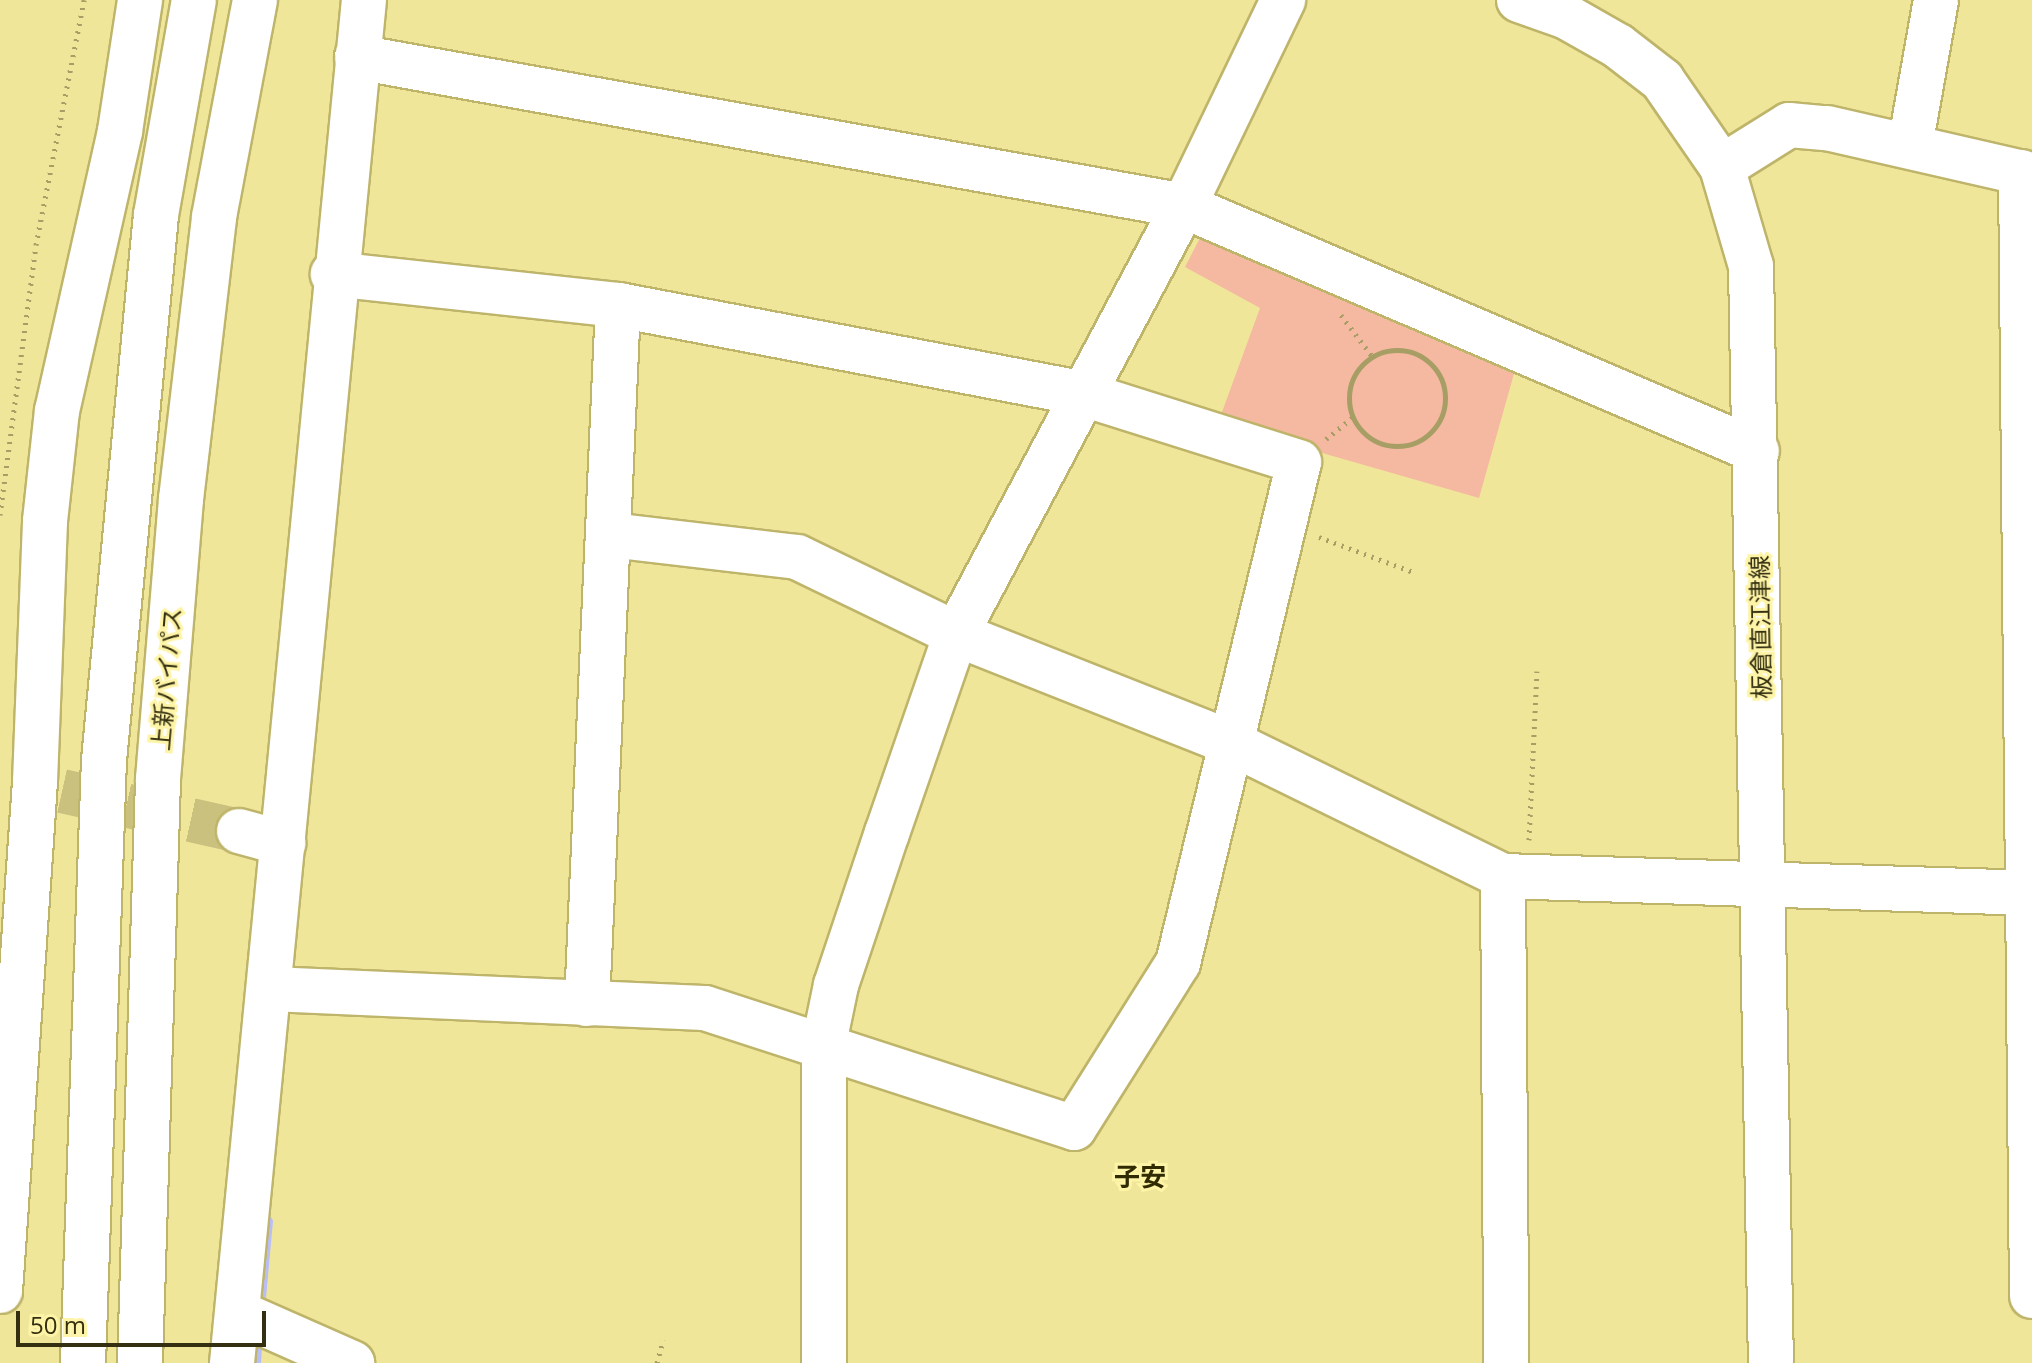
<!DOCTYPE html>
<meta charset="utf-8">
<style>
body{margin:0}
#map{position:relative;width:2032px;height:1363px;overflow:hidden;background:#f0e69a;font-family:"Open Sans","Noto Sans JP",sans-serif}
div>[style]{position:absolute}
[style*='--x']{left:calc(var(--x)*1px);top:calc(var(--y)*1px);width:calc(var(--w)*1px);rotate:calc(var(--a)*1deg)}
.green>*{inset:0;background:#f5b8a0}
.stream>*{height:10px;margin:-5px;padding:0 5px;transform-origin:5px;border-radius:5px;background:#babef7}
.minor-tunnel>*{height:44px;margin-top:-22px;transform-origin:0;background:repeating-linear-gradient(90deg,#cac17e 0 44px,transparent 0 66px)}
.path>*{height:5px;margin-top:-2.5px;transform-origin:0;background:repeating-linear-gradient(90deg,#a69e64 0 2px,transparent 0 8px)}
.path>.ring{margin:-2.5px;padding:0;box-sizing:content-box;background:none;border:5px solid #a69e64;border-radius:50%}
.roads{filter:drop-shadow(2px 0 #beb46a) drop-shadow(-2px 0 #beb46a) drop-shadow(0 2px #beb46a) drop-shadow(0 -2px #beb46a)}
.minor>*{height:44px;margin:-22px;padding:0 22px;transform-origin:22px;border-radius:22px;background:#fff}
.major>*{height:44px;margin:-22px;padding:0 22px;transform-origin:22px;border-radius:22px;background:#fff}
.highway>*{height:44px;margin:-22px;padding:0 22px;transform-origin:22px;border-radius:22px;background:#fff}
span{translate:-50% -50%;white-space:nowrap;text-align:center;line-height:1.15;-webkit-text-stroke:6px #fef4a7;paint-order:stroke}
.street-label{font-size:24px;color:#332f10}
.neighbourhood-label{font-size:26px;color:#302b02;font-weight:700}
.scale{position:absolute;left:16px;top:1311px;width:250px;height:36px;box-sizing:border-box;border:4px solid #332f10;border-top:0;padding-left:10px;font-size:24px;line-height:28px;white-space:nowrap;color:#332f10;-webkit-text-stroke:6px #fef4a7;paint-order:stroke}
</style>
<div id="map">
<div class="green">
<i style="clip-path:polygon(1200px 238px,1328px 285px,1515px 370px,1479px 498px,1218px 423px,1260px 308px,1185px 267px)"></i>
</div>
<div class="stream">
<i style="--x:260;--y:1309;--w:88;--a:-84.8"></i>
<i style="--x:256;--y:1363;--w:30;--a:-86"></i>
</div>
<div class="minor-tunnel">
<i style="--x:62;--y:791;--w:181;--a:12.7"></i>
</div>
<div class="path">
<i style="--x:1341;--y:315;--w:51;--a:52.9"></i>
<i class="ring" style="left:1349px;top:350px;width:91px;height:91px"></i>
<i style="--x:1326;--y:439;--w:35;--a:-39"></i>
<i style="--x:0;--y:515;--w:272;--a:-82.4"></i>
<i style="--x:36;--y:245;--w:250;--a:-78.9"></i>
<i style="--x:1319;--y:537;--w:103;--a:20.4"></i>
<i style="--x:1529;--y:840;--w:169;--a:-87.3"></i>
<i style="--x:657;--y:1363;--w:24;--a:-75"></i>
</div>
<div class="roads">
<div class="minor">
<i style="--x:357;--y:57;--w:840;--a:10.21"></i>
<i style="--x:1184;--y:206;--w:623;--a:23.15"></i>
<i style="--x:1910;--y:146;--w:148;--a:-79.9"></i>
<i style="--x:1722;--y:167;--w:79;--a:-32.1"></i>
<i style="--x:1789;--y:125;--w:38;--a:5"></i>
<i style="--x:1827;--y:128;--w:210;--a:12.9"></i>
<i style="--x:2021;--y:172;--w:1124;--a:89.44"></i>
<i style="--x:610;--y:535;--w:188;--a:6.7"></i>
<i style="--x:797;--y:557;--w:177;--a:25.8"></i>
<i style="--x:956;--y:634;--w:294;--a:21.6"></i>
<i style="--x:1229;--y:742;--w:305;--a:26.1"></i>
<i style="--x:1503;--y:876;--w:529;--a:1.84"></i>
<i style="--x:239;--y:831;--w:46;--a:15.3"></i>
<i style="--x:1503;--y:876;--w:487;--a:89.6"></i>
<i style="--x:270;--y:989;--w:435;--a:2.5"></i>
<i style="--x:705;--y:1008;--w:388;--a:18"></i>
<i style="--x:1074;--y:1128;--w:195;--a:-57.8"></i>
<i style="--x:1178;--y:963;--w:515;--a:-76.42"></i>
<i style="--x:1299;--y:462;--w:230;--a:-162.5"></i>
<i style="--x:1080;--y:393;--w:470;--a:-169.2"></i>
<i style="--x:618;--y:305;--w:287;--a:-173.8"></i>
<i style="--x:587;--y:1004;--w:700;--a:-87.46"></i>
<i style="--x:0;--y:1291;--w:510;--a:-86.07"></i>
<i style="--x:35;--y:782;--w:261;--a:-87.8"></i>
<i style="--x:45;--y:521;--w:111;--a:-83.8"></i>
<i style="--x:57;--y:411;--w:287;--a:-77.3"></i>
<i style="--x:120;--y:131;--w:133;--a:-81.3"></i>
<i style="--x:239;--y:1313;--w:124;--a:23.9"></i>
<i style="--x:232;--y:1363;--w:1369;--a:-84.47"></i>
<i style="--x:824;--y:1363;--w:320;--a:-90"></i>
<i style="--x:824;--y:1043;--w:59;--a:-78.3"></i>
<i style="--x:836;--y:985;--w:160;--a:-71.5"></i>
<i style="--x:887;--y:833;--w:211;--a:-70.9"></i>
<i style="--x:956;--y:634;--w:485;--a:-62"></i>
<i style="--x:1184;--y:206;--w:229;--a:-64.3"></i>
</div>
<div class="major">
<i style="--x:1519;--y:0;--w:51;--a:19.5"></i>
<i style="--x:1567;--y:17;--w:59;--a:29.6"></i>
<i style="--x:1618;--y:46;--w:56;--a:37.7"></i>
<i style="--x:1662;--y:80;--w:106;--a:55.4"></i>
<i style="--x:1722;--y:167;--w:103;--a:73.7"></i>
<i style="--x:1751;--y:266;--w:1097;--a:88.96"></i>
</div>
<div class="highway">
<i style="--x:83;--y:1363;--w:603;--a:-88.01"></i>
<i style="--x:104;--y:760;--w:547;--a:-84.55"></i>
<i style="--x:156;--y:215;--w:218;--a:-80"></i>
<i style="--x:140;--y:1363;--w:584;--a:-88.23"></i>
<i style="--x:158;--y:779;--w:281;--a:-85.3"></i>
<i style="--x:181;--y:499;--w:284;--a:-83.3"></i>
<i style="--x:214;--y:217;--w:221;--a:-79.3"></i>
</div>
</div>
<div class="street-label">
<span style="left:1760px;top:627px;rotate:-91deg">板倉直江津線</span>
<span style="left:166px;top:679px;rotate:-85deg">上新バイパス</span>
</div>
<div class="neighbourhood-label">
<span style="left:1140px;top:1177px">子安</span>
</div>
<div class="scale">50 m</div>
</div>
